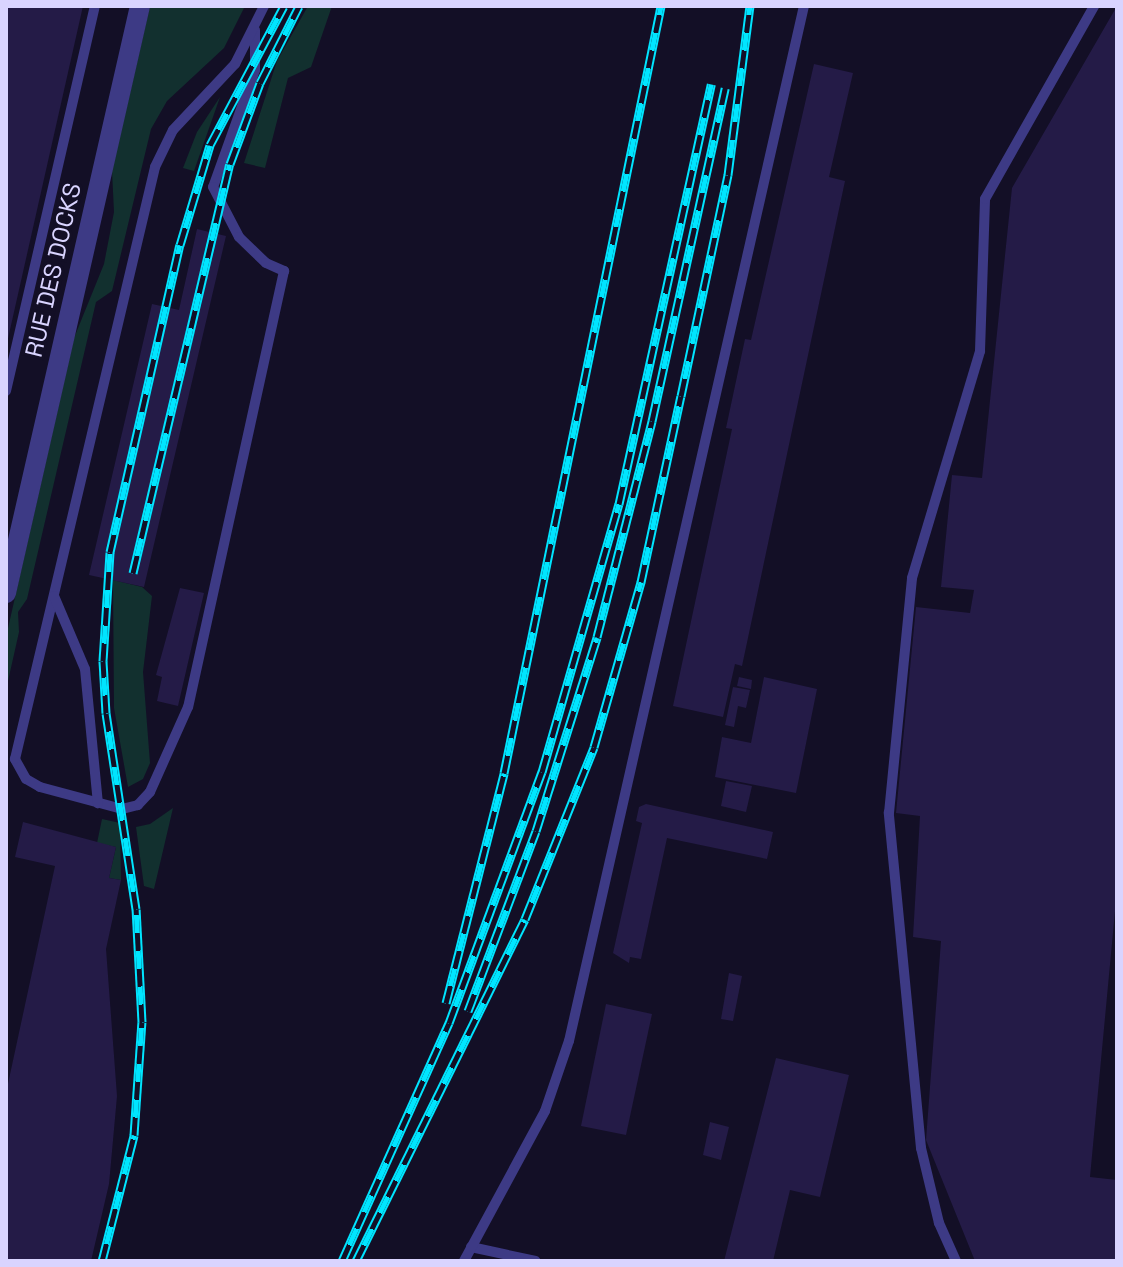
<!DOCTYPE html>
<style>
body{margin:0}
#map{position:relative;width:1123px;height:1267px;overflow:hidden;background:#130f26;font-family:"Space Grotesk",sans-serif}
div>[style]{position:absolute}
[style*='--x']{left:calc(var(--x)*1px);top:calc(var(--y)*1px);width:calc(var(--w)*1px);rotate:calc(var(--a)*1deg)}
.green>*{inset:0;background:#12302f}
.building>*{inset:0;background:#241b47}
.lane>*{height:10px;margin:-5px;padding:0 5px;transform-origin:5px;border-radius:5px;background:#3d3a85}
.street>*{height:20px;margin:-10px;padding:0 10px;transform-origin:10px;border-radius:10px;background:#3d3a85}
.rail>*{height:9px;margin-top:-4.5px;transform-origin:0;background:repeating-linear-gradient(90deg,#130f26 0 18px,#00e5ff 0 36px);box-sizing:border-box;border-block:2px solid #00e5ff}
span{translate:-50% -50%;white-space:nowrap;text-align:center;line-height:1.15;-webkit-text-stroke:6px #130f26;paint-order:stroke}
.street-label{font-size:24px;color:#d9d4ff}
.frame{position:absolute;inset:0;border:8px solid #d9d4ff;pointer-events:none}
</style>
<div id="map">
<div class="green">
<i style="clip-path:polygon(150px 6px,245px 6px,224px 48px,167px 101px,151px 129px,112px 291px,96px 302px,27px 599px,18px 612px,19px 632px,6px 690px,6px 637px,74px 338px,104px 264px,114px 212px,112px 171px)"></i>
<i style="clip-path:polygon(308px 6px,332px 6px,311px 67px,288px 78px,265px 168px,244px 163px,277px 61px)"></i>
<i style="clip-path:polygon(220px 97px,194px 171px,183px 168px,197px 132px)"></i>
<i style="clip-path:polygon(113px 580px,142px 587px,152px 596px,143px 672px,150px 763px,143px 779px,128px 787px,114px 708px)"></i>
<i style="clip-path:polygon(173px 808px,154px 889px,144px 886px,136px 827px,150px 824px)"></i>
<i style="clip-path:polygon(102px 819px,120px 823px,121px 880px,109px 878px,116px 847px,97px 843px)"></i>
</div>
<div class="building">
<i style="clip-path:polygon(6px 6px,83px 6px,7px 343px,6px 343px)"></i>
<i style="clip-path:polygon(1117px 6px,1117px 890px,1090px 1177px,1117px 1180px,1117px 1261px,975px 1261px,926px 1140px,941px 941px,913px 937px,920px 816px,896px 813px,916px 607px,970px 613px,974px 590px,941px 587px,952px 475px,982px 478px,1012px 188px)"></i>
<i style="clip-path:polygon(814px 64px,853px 73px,829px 177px,845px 181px,742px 666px,735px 664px,723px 717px,673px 706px,732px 429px,726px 428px,745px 339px,751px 340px)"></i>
<i style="clip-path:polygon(197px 229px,226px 236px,144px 587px,89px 575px,152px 304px,179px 310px)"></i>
<i style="clip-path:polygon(180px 588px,204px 593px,178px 706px,157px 701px,162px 677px,156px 675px)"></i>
<i style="clip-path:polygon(739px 677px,752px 680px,751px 689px,737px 686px)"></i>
<i style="clip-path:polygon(764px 677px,817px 689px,796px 793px,715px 777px,722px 737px,751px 743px)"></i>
<i style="clip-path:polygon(733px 687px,750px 690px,746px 708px,738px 706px,734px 727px,725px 725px)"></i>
<i style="clip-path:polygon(726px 781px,752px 786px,746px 812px,721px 806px)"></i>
<i style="clip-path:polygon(646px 804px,773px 832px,767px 859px,667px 838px,641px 959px,630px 957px,629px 963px,613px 953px,642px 823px,636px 821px,639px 807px)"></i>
<i style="clip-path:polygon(23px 822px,116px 847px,109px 878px,121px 880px,106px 949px,117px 1096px,109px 1184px,91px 1261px,6px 1261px,6px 1093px,55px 866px,15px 857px)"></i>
<i style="clip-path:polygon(729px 973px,742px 976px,733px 1021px,721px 1019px)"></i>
<i style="clip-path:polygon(606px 1004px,652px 1014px,626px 1135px,581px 1126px)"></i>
<i style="clip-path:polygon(776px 1058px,849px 1075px,820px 1197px,790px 1190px,773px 1261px,724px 1261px)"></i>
<i style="clip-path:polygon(710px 1122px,729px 1127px,721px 1160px,703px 1155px)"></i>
</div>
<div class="lane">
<i style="--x:255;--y:30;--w:40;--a:90"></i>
<i style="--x:255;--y:70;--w:124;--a:109.7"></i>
<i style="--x:213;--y:187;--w:56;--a:62.5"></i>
<i style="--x:239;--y:237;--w:37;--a:44"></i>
<i style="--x:266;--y:263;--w:20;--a:24"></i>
<i style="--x:284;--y:271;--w:446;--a:102.4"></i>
<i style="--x:188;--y:707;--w:93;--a:114.1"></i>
<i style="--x:150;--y:792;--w:18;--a:133"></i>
<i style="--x:138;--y:805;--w:16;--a:166"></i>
<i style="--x:122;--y:809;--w:85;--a:-165"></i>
<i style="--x:40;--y:787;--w:16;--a:-150"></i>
<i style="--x:26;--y:779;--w:23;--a:-119"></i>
<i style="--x:15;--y:759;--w:608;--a:-76.69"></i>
<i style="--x:155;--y:167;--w:41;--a:-64.1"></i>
<i style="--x:173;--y:130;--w:91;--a:-46.8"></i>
<i style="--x:235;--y:64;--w:65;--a:-63.4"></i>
<i style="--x:6;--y:391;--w:395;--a:-77"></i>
<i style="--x:54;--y:596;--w:79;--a:67"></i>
<i style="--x:85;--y:669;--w:135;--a:84.5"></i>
<i style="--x:471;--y:1247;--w:66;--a:12.2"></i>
<i style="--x:464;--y:1261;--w:170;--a:-61.6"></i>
<i style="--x:545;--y:1111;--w:74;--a:-71.1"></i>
<i style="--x:569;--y:1041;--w:1061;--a:-77.21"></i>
<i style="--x:956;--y:1261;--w:42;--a:-114.1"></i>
<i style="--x:939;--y:1223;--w:77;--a:-103.5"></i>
<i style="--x:921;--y:1148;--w:337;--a:-95.5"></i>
<i style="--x:889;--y:813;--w:236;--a:-84.4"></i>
<i style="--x:912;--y:578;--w:237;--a:-73.3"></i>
<i style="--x:980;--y:351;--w:152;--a:-88.1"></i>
<i style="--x:985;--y:199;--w:222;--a:-60.5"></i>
</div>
<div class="street">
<i style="--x:6;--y:593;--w:602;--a:-77.14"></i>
</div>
<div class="rail">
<i style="--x:133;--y:573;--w:420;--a:-76.7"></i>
<i style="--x:230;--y:164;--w:86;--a:-69.7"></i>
<i style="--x:260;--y:83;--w:86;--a:-63.1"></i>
<i style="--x:446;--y:1003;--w:237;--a:-75.8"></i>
<i style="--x:504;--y:773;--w:783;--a:-78.43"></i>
<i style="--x:468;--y:1011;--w:192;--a:-69.3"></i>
<i style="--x:536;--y:831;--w:203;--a:-72.5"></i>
<i style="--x:597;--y:637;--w:223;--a:-75.7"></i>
<i style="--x:652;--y:421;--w:341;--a:-77.6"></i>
<i style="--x:102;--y:1261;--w:130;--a:-75.7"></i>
<i style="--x:134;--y:1135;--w:113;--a:-86"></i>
<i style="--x:142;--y:1022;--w:113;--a:-93"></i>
<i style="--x:136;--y:909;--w:198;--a:-98.7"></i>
<i style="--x:106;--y:713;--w:52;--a:-93.3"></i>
<i style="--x:103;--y:661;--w:109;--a:-86.3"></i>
<i style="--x:110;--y:552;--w:315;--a:-77.2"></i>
<i style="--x:180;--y:245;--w:104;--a:-73.3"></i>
<i style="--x:210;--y:145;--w:157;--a:-62"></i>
<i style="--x:342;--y:1261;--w:261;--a:-65.8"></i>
<i style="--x:449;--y:1023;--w:268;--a:-69.7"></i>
<i style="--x:542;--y:772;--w:279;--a:-74"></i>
<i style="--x:619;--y:504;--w:430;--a:-77.6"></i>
<i style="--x:356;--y:1261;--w:381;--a:-63.7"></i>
<i style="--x:525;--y:919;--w:185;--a:-68.1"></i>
<i style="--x:594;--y:747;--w:172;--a:-74.1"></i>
<i style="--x:641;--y:582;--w:190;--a:-77.9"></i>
<i style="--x:681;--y:396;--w:226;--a:-78"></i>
<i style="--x:728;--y:175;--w:170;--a:-82.6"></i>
</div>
<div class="street-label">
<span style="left:53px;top:270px;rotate:-77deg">RUE DES DOCKS</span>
</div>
<div class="frame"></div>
</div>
